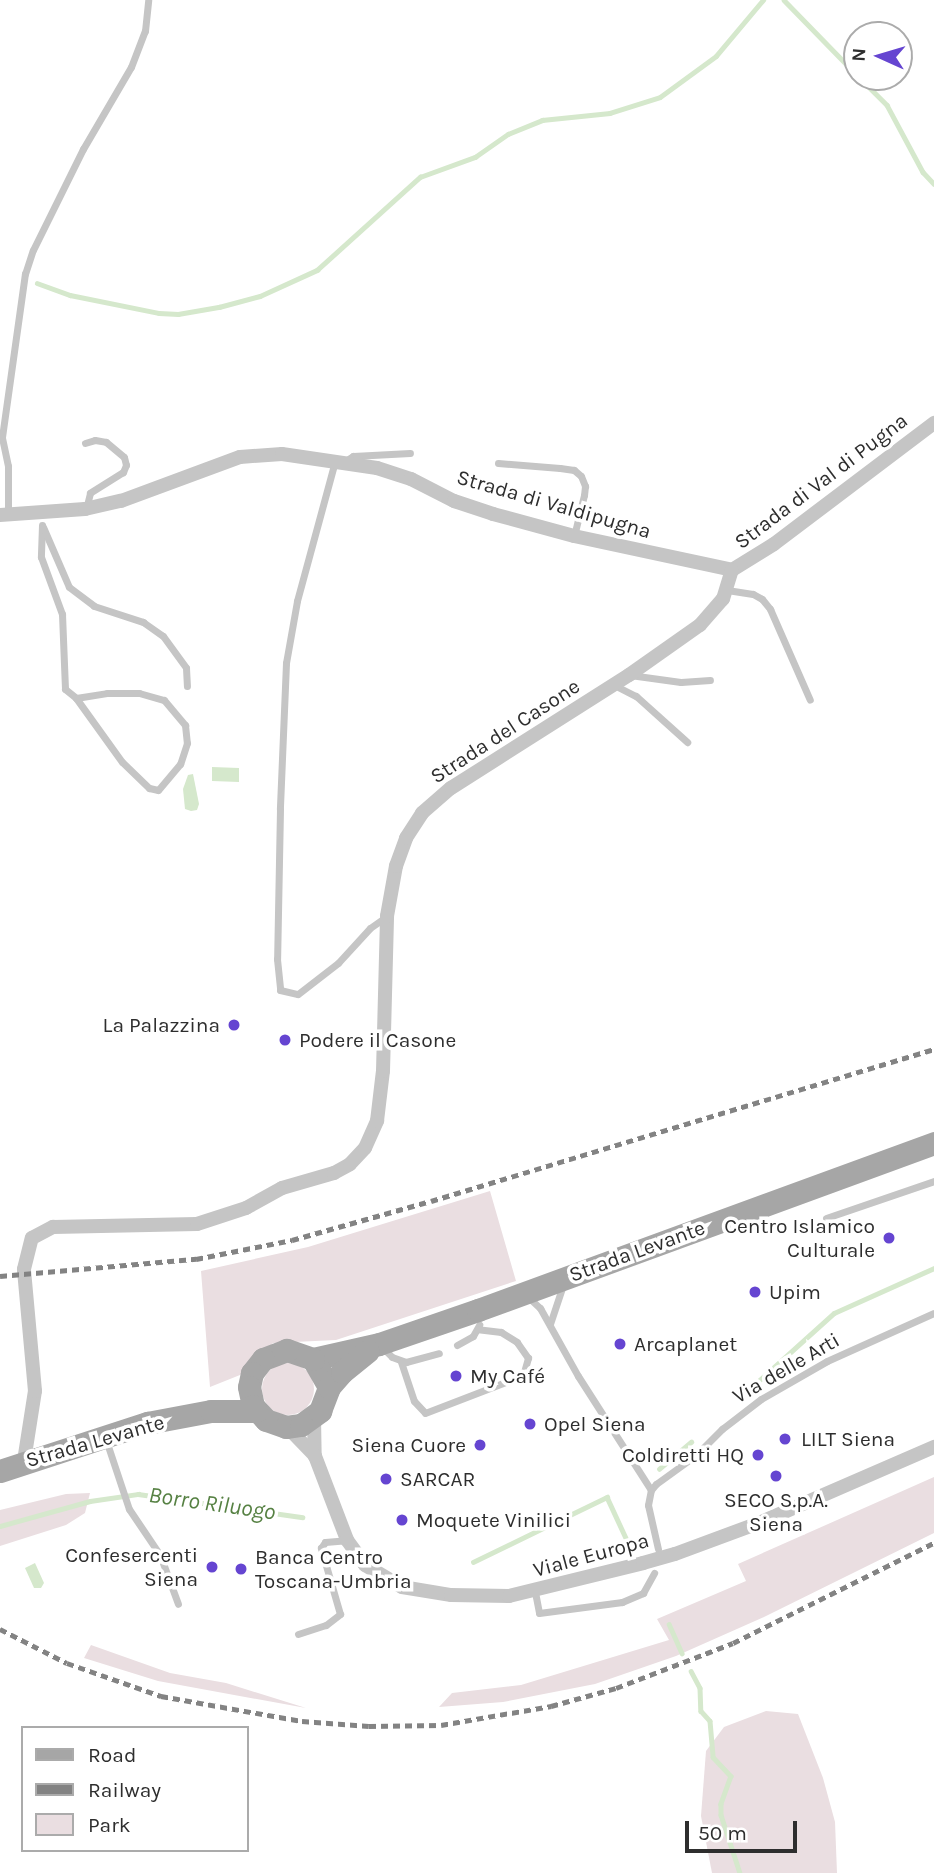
<!DOCTYPE html>
<meta charset="utf-8">
<style>
body{margin:0}
#map{position:relative;width:934px;height:1873px;overflow:hidden;background:#fff;font-family:Karla,sans-serif}
div>[style]{position:absolute}
[style*='--x']{left:calc(var(--x)*1px);top:calc(var(--y)*1px);width:calc(var(--w)*1px);rotate:calc(var(--a)*1deg)}
.green>*{inset:0;background:#eadee1}
.round{border-radius:50%}
.water>*{inset:0;background:#d5e8cc}
.stream>*{height:4.5px;margin:-2.25px;padding:0 2.25px;transform-origin:2.25px;border-radius:2.25px;background:#d5e8cc}
.lane>*{height:7px;margin:-3.5px;padding:0 3.5px;transform-origin:3.5px;border-radius:3.5px;background:#c5c5c5}
.street>*{height:14px;margin:-7px;padding:0 7px;transform-origin:7px;border-radius:7px;background:#c5c5c5}
.primary>*{height:23px;margin:-11.5px;padding:0 11.5px;transform-origin:11.5px;border-radius:11.5px;background:#a6a6a6}
.rail>*{height:4.5px;margin-top:-2.25px;transform-origin:0;background:repeating-linear-gradient(90deg,#838383 0 7px,transparent 0 12px)}
.street-bridge>*{height:14px;margin:-7px;padding:0 7px;transform-origin:7px;border-radius:7px;background:#c5c5c5}
.dots>*{width:19px;height:19px;translate:-50% -50%;box-sizing:border-box;border:4px solid #fff;border-radius:50%}
span{translate:-50% -50%;white-space:nowrap;text-align:center;line-height:1.15;-webkit-text-stroke:7px #fff;paint-order:stroke}
.street-label{font-size:21px;color:#2e2e2e}
.poi-label{font-size:21px;color:#2e2e2e}
.right{translate:-100% -50%;text-align:right}
.left{translate:0 -50%;text-align:left}
.water-label{font-size:23px;color:#568143;font-style:italic}
.legend{position:absolute;left:21px;top:1726px;width:228px;height:126px;box-sizing:border-box;background:#fff;border:2px solid #ababab;margin:0;padding:9px 12px;list-style:none;font-size:21px;color:#2e2e2e}
.legend li{display:flex;align-items:center;gap:14px;height:35px}
.legend b{width:35px;border:2px solid #ababab}
.north{position:absolute;left:843px;top:21px;width:70px;height:70px;box-sizing:border-box;background:#fff;border:2px solid #ababab;border-radius:50%;rotate:274deg;font-size:19px;font-weight:700;line-height:28px;text-align:center;color:#2e2e2e}
.north::after{content:'';display:block;margin:auto;width:24px;height:32px;background:#6545d1;clip-path:polygon(50% 0,100% 100%,50% 72%,0 100%)}
.scale{position:absolute;left:685px;top:1821px;width:112px;height:32px;box-sizing:border-box;border:4px solid #2e2e2e;border-top:0;padding-left:9px;font-size:21px;line-height:24px;white-space:nowrap;color:#2e2e2e;-webkit-text-stroke:5px #fff;paint-order:stroke}
</style>
<div id="map">
<div class="green">
<i style="clip-path:polygon(490px 1191px,516px 1281px,336px 1340px,273px 1343px,240px 1375px,210px 1387px,201px 1271px,308px 1247px)"></i>
<i class="round" style="left:262px;top:1363px;width:52px;height:52px"></i>
<i style="clip-path:polygon(934px 1477px,934px 1533px,764px 1617px,676px 1656px,595px 1684px,503px 1702px,439px 1707px,452px 1693px,521px 1685px,669px 1640px,657px 1619px,746px 1581px,738px 1564px)"></i>
<i style="clip-path:polygon(90px 1493px,85px 1513px,66px 1525px,0 1546px,0 1510px,66px 1494px)"></i>
<i style="clip-path:polygon(91px 1645px,170px 1673px,226px 1683px,306px 1708px,158px 1681px,84px 1658px)"></i>
<i style="clip-path:polygon(766px 1711px,798px 1714px,823px 1778px,835px 1822px,837px 1873px,712px 1873px,701px 1816px,706px 1751px,724px 1727px)"></i>
</div>
<div class="water">
<i style="clip-path:polygon(212px 767px,239px 768px,239px 782px,212px 781px)"></i>
<i style="clip-path:polygon(193px 774px,199px 804px,197px 810px,191px 811px,185px 809px,183px 789px,188px 775px)"></i>
<i style="clip-path:polygon(35px 1563px,44px 1583px,41px 1588px,34px 1588px,25px 1568px)"></i>
</div>
<div class="stream">
<i style="--x:784;--y:0;--w:105;--a:45.8"></i>
<i style="--x:859;--y:77;--w:40;--a:45"></i>
<i style="--x:887;--y:105;--w:76;--a:61.8"></i>
<i style="--x:923;--y:172;--w:16;--a:47"></i>
<i style="--x:37;--y:283;--w:35;--a:20"></i>
<i style="--x:70;--y:295;--w:91;--a:11.4"></i>
<i style="--x:159;--y:313;--w:19;--a:3"></i>
<i style="--x:178;--y:314;--w:42;--a:-9.7"></i>
<i style="--x:219;--y:307;--w:42;--a:-15"></i>
<i style="--x:260;--y:296;--w:63;--a:-24.5"></i>
<i style="--x:317;--y:270;--w:139;--a:-42.1"></i>
<i style="--x:420;--y:177;--w:59;--a:-20"></i>
<i style="--x:475;--y:157;--w:40;--a:-34.9"></i>
<i style="--x:508;--y:134;--w:37;--a:-22"></i>
<i style="--x:542;--y:120;--w:68;--a:-5.9"></i>
<i style="--x:610;--y:113;--w:52;--a:-17.7"></i>
<i style="--x:660;--y:97;--w:69;--a:-36.2"></i>
<i style="--x:716;--y:56;--w:73;--a:-50"></i>
<i style="--x:743;--y:1395;--w:122;--a:-42"></i>
<i style="--x:834;--y:1313;--w:110;--a:-24.2"></i>
<i style="--x:659;--y:1469;--w:42;--a:-40.2"></i>
<i style="--x:0;--y:1526;--w:93;--a:-15.5"></i>
<i style="--x:90;--y:1501;--w:49;--a:-8.3"></i>
<i style="--x:138;--y:1494;--w:166;--a:8"></i>
<i style="--x:473;--y:1562;--w:149;--a:-25.9"></i>
<i style="--x:607;--y:1497;--w:57;--a:65.2"></i>
<i style="--x:669;--y:1624;--w:32;--a:66"></i>
<i style="--x:691;--y:1671;--w:19;--a:62"></i>
<i style="--x:700;--y:1688;--w:23;--a:88"></i>
<i style="--x:701;--y:1711;--w:13;--a:48"></i>
<i style="--x:710;--y:1721;--w:36;--a:85"></i>
<i style="--x:713;--y:1757;--w:26;--a:47"></i>
<i style="--x:731;--y:1776;--w:30;--a:110"></i>
<i style="--x:721;--y:1804;--w:11;--a:90"></i>
<i style="--x:721;--y:1815;--w:61;--a:71.9"></i>
</div>
<div class="lane">
<i style="--x:85;--y:443;--w:10;--a:-17"></i>
<i style="--x:95;--y:440;--w:11;--a:10"></i>
<i style="--x:106;--y:442;--w:23;--a:40"></i>
<i style="--x:124;--y:457;--w:8;--a:76"></i>
<i style="--x:126;--y:465;--w:8;--a:113"></i>
<i style="--x:123;--y:472;--w:39;--a:148"></i>
<i style="--x:90;--y:493;--w:16;--a:104"></i>
<i style="--x:335;--y:461;--w:145;--a:105.2"></i>
<i style="--x:297;--y:601;--w:63;--a:100.1"></i>
<i style="--x:286;--y:663;--w:146;--a:92.4"></i>
<i style="--x:280;--y:809;--w:150;--a:91.1"></i>
<i style="--x:277;--y:959;--w:31;--a:84"></i>
<i style="--x:280;--y:990;--w:18;--a:13"></i>
<i style="--x:298;--y:994;--w:51;--a:-37.8"></i>
<i style="--x:338;--y:963;--w:47;--a:-47.6"></i>
<i style="--x:370;--y:928;--w:19;--a:-35"></i>
<i style="--x:344;--y:462;--w:11;--a:-34"></i>
<i style="--x:353;--y:456;--w:57;--a:-3"></i>
<i style="--x:498;--y:463;--w:62;--a:4.6"></i>
<i style="--x:560;--y:468;--w:14;--a:8"></i>
<i style="--x:574;--y:470;--w:9;--a:41"></i>
<i style="--x:581;--y:476;--w:11;--a:68"></i>
<i style="--x:585;--y:486;--w:9;--a:96"></i>
<i style="--x:584;--y:495;--w:42;--a:103.7"></i>
<i style="--x:8;--y:514;--w:48;--a:-90"></i>
<i style="--x:8;--y:466;--w:30;--a:-102"></i>
<i style="--x:2;--y:437;--w:165;--a:-82"></i>
<i style="--x:25;--y:274;--w:25;--a:-72"></i>
<i style="--x:33;--y:250;--w:113;--a:-63.7"></i>
<i style="--x:83;--y:149;--w:95;--a:-59.7"></i>
<i style="--x:131;--y:67;--w:39;--a:-69"></i>
<i style="--x:145;--y:31;--w:31;--a:-84"></i>
<i style="--x:42;--y:525;--w:32;--a:92"></i>
<i style="--x:41;--y:557;--w:61;--a:69.8"></i>
<i style="--x:62;--y:614;--w:75;--a:87.7"></i>
<i style="--x:65;--y:689;--w:14;--a:39"></i>
<i style="--x:76;--y:698;--w:31;--a:-9"></i>
<i style="--x:107;--y:693;--w:32;--a:0"></i>
<i style="--x:139;--y:693;--w:26;--a:16"></i>
<i style="--x:164;--y:700;--w:33;--a:50"></i>
<i style="--x:185;--y:725;--w:18;--a:84"></i>
<i style="--x:187;--y:743;--w:22;--a:108"></i>
<i style="--x:180;--y:764;--w:34;--a:130"></i>
<i style="--x:158;--y:790;--w:9;--a:-167"></i>
<i style="--x:149;--y:788;--w:37;--a:-136"></i>
<i style="--x:122;--y:762;--w:79;--a:-125.7"></i>
<i style="--x:43;--y:527;--w:65;--a:66.6"></i>
<i style="--x:69;--y:587;--w:31;--a:37"></i>
<i style="--x:94;--y:606;--w:52;--a:18.1"></i>
<i style="--x:143;--y:622;--w:24;--a:35"></i>
<i style="--x:163;--y:636;--w:39;--a:54"></i>
<i style="--x:186;--y:668;--w:18;--a:87"></i>
<i style="--x:727;--y:590;--w:26;--a:9"></i>
<i style="--x:753;--y:594;--w:10;--a:29"></i>
<i style="--x:762;--y:599;--w:13;--a:51"></i>
<i style="--x:770;--y:609;--w:99;--a:66.3"></i>
<i style="--x:630;--y:675;--w:51;--a:7.8"></i>
<i style="--x:681;--y:682;--w:29;--a:-4"></i>
<i style="--x:614;--y:685;--w:25;--a:27"></i>
<i style="--x:636;--y:696;--w:69;--a:42"></i>
<i style="--x:826;--y:1218;--w:114;--a:-18.9"></i>
<i style="--x:527;--y:1296;--w:18;--a:43"></i>
<i style="--x:540;--y:1308;--w:78;--a:60.8"></i>
<i style="--x:578;--y:1376;--w:135;--a:57.4"></i>
<i style="--x:550;--y:1324;--w:41;--a:-71.6"></i>
<i style="--x:457;--y:1345;--w:18;--a:-29"></i>
<i style="--x:473;--y:1336;--w:13;--a:-61"></i>
<i style="--x:382;--y:1347;--w:14;--a:45"></i>
<i style="--x:392;--y:1357;--w:15;--a:20"></i>
<i style="--x:406;--y:1362;--w:34;--a:-15"></i>
<i style="--x:401;--y:1362;--w:41;--a:71.6"></i>
<i style="--x:414;--y:1401;--w:16;--a:47"></i>
<i style="--x:425;--y:1413;--w:92;--a:-21"></i>
<i style="--x:511;--y:1380;--w:15;--a:-32"></i>
<i style="--x:524;--y:1372;--w:15;--a:-74"></i>
<i style="--x:528;--y:1358;--w:19;--a:-125"></i>
<i style="--x:517;--y:1342;--w:19;--a:-148"></i>
<i style="--x:501;--y:1332;--w:23;--a:-173"></i>
<i style="--x:106;--y:1440;--w:73;--a:71.6"></i>
<i style="--x:129;--y:1509;--w:55;--a:56"></i>
<i style="--x:160;--y:1555;--w:52;--a:69.8"></i>
<i style="--x:658;--y:1549;--w:45;--a:-102.8"></i>
<i style="--x:648;--y:1505;--w:15;--a:-79"></i>
<i style="--x:651;--y:1490;--w:8;--a:-50"></i>
<i style="--x:656;--y:1484;--w:49;--a:-35.9"></i>
<i style="--x:696;--y:1455;--w:37;--a:-45"></i>
<i style="--x:722;--y:1429;--w:49;--a:-37.6"></i>
<i style="--x:761;--y:1399;--w:76;--a:-29.9"></i>
<i style="--x:827;--y:1361;--w:117;--a:-24.2"></i>
<i style="--x:535;--y:1592;--w:21;--a:79"></i>
<i style="--x:539;--y:1613;--w:84;--a:-7.5"></i>
<i style="--x:622;--y:1602;--w:23;--a:-23"></i>
<i style="--x:643;--y:1593;--w:23;--a:-61"></i>
<i style="--x:298;--y:1634;--w:29;--a:-18"></i>
<i style="--x:326;--y:1625;--w:18;--a:-38"></i>
<i style="--x:340;--y:1614;--w:69;--a:-106.1"></i>
<i style="--x:321;--y:1548;--w:7;--a:-56"></i>
<i style="--x:325;--y:1542;--w:21;--a:-5"></i>
</div>
<div class="street">
<i style="--x:0;--y:515;--w:85;--a:-4"></i>
<i style="--x:85;--y:509;--w:37;--a:-13"></i>
<i style="--x:121;--y:501;--w:127;--a:-20.3"></i>
<i style="--x:240;--y:457;--w:42;--a:-4.1"></i>
<i style="--x:282;--y:454;--w:96;--a:8.4"></i>
<i style="--x:377;--y:468;--w:36;--a:18"></i>
<i style="--x:411;--y:479;--w:48;--a:27.1"></i>
<i style="--x:454;--y:501;--w:41;--a:18.4"></i>
<i style="--x:493;--y:514;--w:84;--a:15.2"></i>
<i style="--x:574;--y:536;--w:162;--a:12.1"></i>
<i style="--x:732;--y:570;--w:49;--a:-31.8"></i>
<i style="--x:774;--y:544;--w:201;--a:-37.1"></i>
<i style="--x:314;--y:1417;--w:39;--a:89"></i>
<i style="--x:315;--y:1456;--w:90;--a:69.1"></i>
<i style="--x:347;--y:1540;--w:31;--a:54"></i>
<i style="--x:365;--y:1565;--w:43;--a:30.7"></i>
<i style="--x:402;--y:1587;--w:50;--a:9.3"></i>
<i style="--x:451;--y:1595;--w:58;--a:1"></i>
<i style="--x:509;--y:1596;--w:138;--a:-13.8"></i>
<i style="--x:282;--y:1427;--w:11;--a:27"></i>
<i style="--x:292;--y:1432;--w:33;--a:46"></i>
<i style="--x:24;--y:1461;--w:71;--a:-81.1"></i>
<i style="--x:35;--y:1391;--w:122;--a:-95.2"></i>
<i style="--x:24;--y:1269;--w:32;--a:-76"></i>
<i style="--x:32;--y:1238;--w:24;--a:-28"></i>
<i style="--x:53;--y:1227;--w:144;--a:-1.2"></i>
<i style="--x:197;--y:1224;--w:52;--a:-18.1"></i>
<i style="--x:246;--y:1208;--w:41;--a:-29.1"></i>
<i style="--x:282;--y:1188;--w:54;--a:-16.1"></i>
<i style="--x:334;--y:1173;--w:18;--a:-29"></i>
<i style="--x:350;--y:1164;--w:22;--a:-47"></i>
<i style="--x:365;--y:1148;--w:30;--a:-66"></i>
<i style="--x:377;--y:1121;--w:50;--a:-83.2"></i>
<i style="--x:383;--y:1071;--w:155;--a:-88.5"></i>
<i style="--x:387;--y:916;--w:51;--a:-79.8"></i>
<i style="--x:396;--y:866;--w:30;--a:-70"></i>
<i style="--x:406;--y:838;--w:30;--a:-57"></i>
<i style="--x:422;--y:813;--w:38;--a:-41"></i>
<i style="--x:451;--y:788;--w:211;--a:-32.4"></i>
<i style="--x:629;--y:675;--w:87;--a:-35.2"></i>
<i style="--x:700;--y:625;--w:35;--a:-49"></i>
<i style="--x:723;--y:599;--w:30;--a:-73"></i>
<i style="--x:675;--y:1554;--w:90;--a:-20.3"></i>
<i style="--x:759;--y:1523;--w:191;--a:-23.5"></i>
</div>
<div class="primary">
<i style="--x:313;--y:1359;--w:68;--a:-12.8"></i>
<i style="--x:379;--y:1344;--w:105;--a:-19"></i>
<i style="--x:478;--y:1310;--w:486;--a:-20.1"></i>
<i style="--x:329;--y:1387;--w:32;--a:-120"></i>
<i style="--x:313;--y:1359;--w:28;--a:-161"></i>
<i style="--x:287;--y:1350;--w:26;--a:159"></i>
<i style="--x:263;--y:1359;--w:18;--a:128"></i>
<i style="--x:252;--y:1373;--w:14;--a:102"></i>
<i style="--x:249;--y:1387;--w:19;--a:78"></i>
<i style="--x:253;--y:1406;--w:19;--a:47"></i>
<i style="--x:266;--y:1420;--w:21;--a:19"></i>
<i style="--x:286;--y:1427;--w:15;--a:-8"></i>
<i style="--x:301;--y:1425;--w:24;--a:-36"></i>
<i style="--x:320;--y:1411;--w:26;--a:-69"></i>
<i style="--x:329;--y:1387;--w:20;--a:-49"></i>
<i style="--x:342;--y:1372;--w:33;--a:-39"></i>
<i style="--x:0;--y:1471;--w:155;--a:-18.1"></i>
<i style="--x:147;--y:1423;--w:65;--a:-10.6"></i>
<i style="--x:211;--y:1411;--w:45;--a:0"></i>
</div>
<div class="rail">
<i style="--x:0;--y:1276;--w:197;--a:-5"></i>
<i style="--x:196;--y:1259;--w:98;--a:-11.2"></i>
<i style="--x:292;--y:1240;--w:144;--a:-15.7"></i>
<i style="--x:431;--y:1201;--w:525;--a:-16.81"></i>
<i style="--x:0;--y:1629;--w:75;--a:26.9"></i>
<i style="--x:67;--y:1663;--w:100;--a:19.3"></i>
<i style="--x:161;--y:1696;--w:143;--a:10.1"></i>
<i style="--x:302;--y:1721;--w:67;--a:4.3"></i>
<i style="--x:369;--y:1726;--w:72;--a:-0.8"></i>
<i style="--x:441;--y:1725;--w:112;--a:-9.8"></i>
<i style="--x:551;--y:1706;--w:67;--a:-15.5"></i>
<i style="--x:616;--y:1688;--w:125;--a:-21"></i>
<i style="--x:733;--y:1643;--w:225;--a:-26.5"></i>
</div>
<div class="street-bridge">
<i style="--x:643;--y:1563;--w:33;--a:-16"></i>
</div>
<div class="dots">
<i style="left:234px;top:1025px;background:#6545d1"></i>
<i style="left:285px;top:1040px;background:#6545d1"></i>
<i style="left:889px;top:1238px;background:#6545d1"></i>
<i style="left:755px;top:1292px;background:#6545d1"></i>
<i style="left:620px;top:1344px;background:#6545d1"></i>
<i style="left:456px;top:1376px;background:#6545d1"></i>
<i style="left:530px;top:1424px;background:#6545d1"></i>
<i style="left:785px;top:1439px;background:#6545d1"></i>
<i style="left:480px;top:1445px;background:#6545d1"></i>
<i style="left:758px;top:1455px;background:#6545d1"></i>
<i style="left:776px;top:1476px;background:#6545d1"></i>
<i style="left:386px;top:1479px;background:#6545d1"></i>
<i style="left:402px;top:1520px;background:#6545d1"></i>
<i style="left:212px;top:1567px;background:#6545d1"></i>
<i style="left:241px;top:1569px;background:#6545d1"></i>
</div>
<div class="street-label">
<span style="left:821px;top:481px;rotate:-37deg">Strada di Val di Pugna</span>
<span style="left:554px;top:504px;rotate:16deg">Strada di Valdipugna</span>
<span style="left:505px;top:731px;rotate:-33deg">Strada del Casone</span>
<span style="left:637px;top:1251px;rotate:-20deg">Strada Levante</span>
<span style="left:786px;top:1368px;rotate:-30deg">Via delle Arti</span>
<span style="left:95px;top:1441px;rotate:-16deg">Strada Levante</span>
<span style="left:591px;top:1555px;rotate:-15deg">Viale Europa</span>
</div>
<div class="poi-label">
<span class="right" style="left:220px;top:1025px">La Palazzina</span>
<span class="left" style="left:299px;top:1040px">Podere il Casone</span>
<span class="right" style="left:875px;top:1238px">Centro Islamico<br>Culturale</span>
<span class="left" style="left:769px;top:1292px">Upim</span>
<span class="left" style="left:634px;top:1344px">Arcaplanet</span>
<span class="left" style="left:470px;top:1376px">My Café</span>
<span class="left" style="left:544px;top:1424px">Opel Siena</span>
<span class="left" style="left:801px;top:1439px">LILT Siena</span>
<span class="right" style="left:466px;top:1445px">Siena Cuore</span>
<span class="right" style="left:744px;top:1455px">Coldiretti HQ</span>
<span class="left" style="left:400px;top:1479px">SARCAR</span>
<span style="left:776px;top:1512px">SECO S.p.A.<br>Siena</span>
<span class="left" style="left:416px;top:1520px">Moquete Vinilici</span>
<span class="right" style="left:198px;top:1567px">Confesercenti<br>Siena</span>
<span class="left" style="left:255px;top:1569px">Banca Centro<br>Toscana-Umbria</span>
</div>
<div class="water-label">
<span style="left:212px;top:1504px;rotate:8deg">Borro Riluogo</span>
</div>
<ul class="legend">
<li><b style="height:9px;background:#a6a6a6"></b>Road</li>
<li><b style="height:9px;background:#838383"></b>Railway</li>
<li><b style="height:19px;background:#eadee1"></b>Park</li>
</ul>
<div class="north">N</div>
<div class="scale">50 m</div>
</div>
